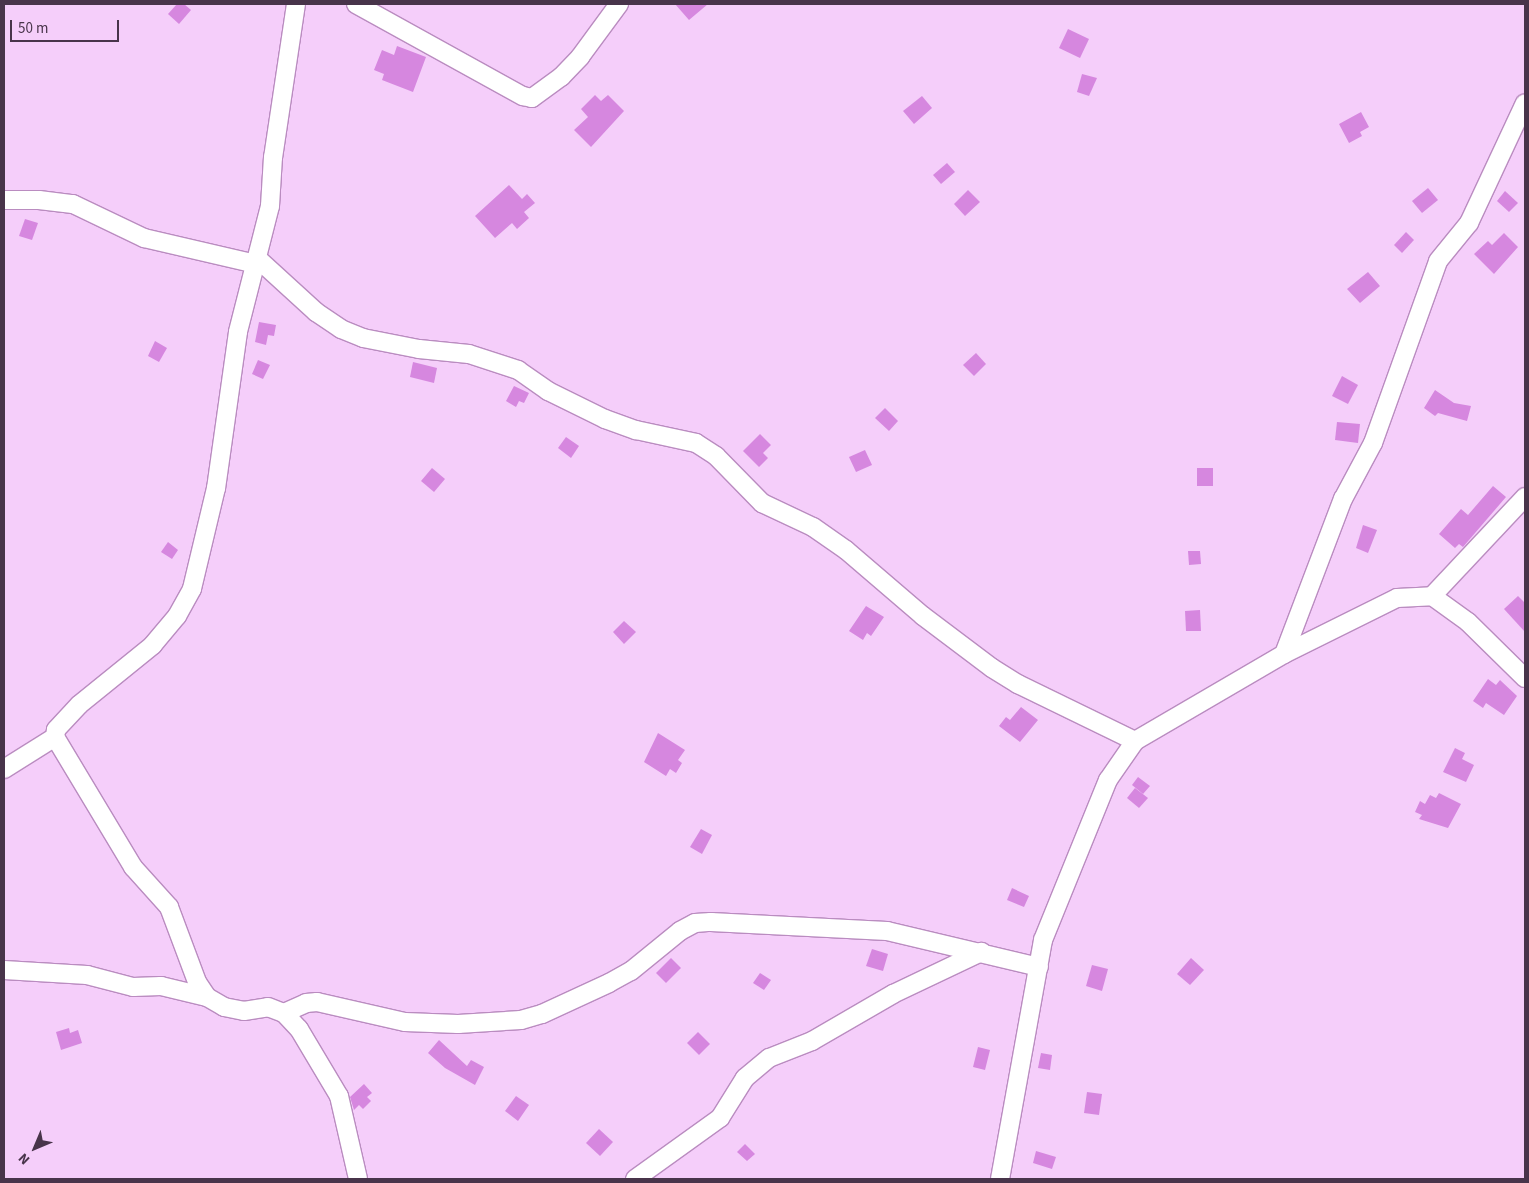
<!DOCTYPE html>
<style>
body{margin:0}
#map{position:relative;width:1529px;height:1183px;overflow:hidden;background:#f5cefa;font-family:"Source Sans 3",sans-serif}
div>[style]{position:absolute}
[style*='--x']{left:calc(var(--x)*1px);top:calc(var(--y)*1px);width:calc(var(--w)*1px);rotate:calc(var(--a)*1deg)}
.building>*{inset:0;background:#d687df}
.roads{filter:drop-shadow(1px 0 #ba8cc0) drop-shadow(-1px 0 #ba8cc0) drop-shadow(0 1px #ba8cc0) drop-shadow(0 -1px #ba8cc0)}
.street>*{height:18px;margin:-9px;padding:0 9px;transform-origin:9px;border-radius:9px;background:#fff}
span{translate:-50% -50%;white-space:nowrap;text-align:center;line-height:1.15;-webkit-text-stroke:4px #f5cefa;paint-order:stroke}
.frame{position:absolute;inset:0;border:5px solid #48344a;pointer-events:none}
.north{position:absolute;left:10px;top:1123px;width:50px;height:50px;-webkit-text-stroke:4px #f5cefa;paint-order:stroke;rotate:225deg;font-size:14px;font-weight:700;line-height:20px;text-align:center;color:#48344a}
.north::after{content:'';display:block;margin:auto;width:18px;height:22px;background:#48344a;clip-path:polygon(50% 0,100% 100%,50% 72%,0 100%)}
.scale{position:absolute;left:10px;top:20px;width:109px;height:22px;box-sizing:border-box;border:2px solid #48344a;border-top:0;padding-left:6px;font-size:15px;line-height:18px;white-space:nowrap;color:#48344a;-webkit-text-stroke:4px #f5cefa;paint-order:stroke}
</style>
<div id="map">
<div class="building">
<i style="clip-path:polygon(177px 4px,184px 4px,191px 10px,179px 24px,168px 14px)"></i>
<i style="clip-path:polygon(675px 4px,708px 4px,689px 20px)"></i>
<i style="clip-path:polygon(1068px 29px,1089px 39px,1080px 58px,1059px 48px)"></i>
<i style="clip-path:polygon(397px 46px,426px 57px,413px 92px,382px 80px,384px 74px,374px 70px,382px 50px,394px 55px)"></i>
<i style="clip-path:polygon(1082px 74px,1097px 78px,1089px 96px,1077px 92px)"></i>
<i style="clip-path:polygon(595px 95px,601px 101px,608px 95px,624px 111px,591px 147px,574px 130px,588px 117px,581px 109px)"></i>
<i style="clip-path:polygon(922px 96px,932px 108px,914px 124px,903px 111px)"></i>
<i style="clip-path:polygon(1361px 112px,1369px 127px,1360px 132px,1362px 136px,1349px 143px,1339px 124px)"></i>
<i style="clip-path:polygon(947px 163px,955px 172px,941px 184px,933px 175px)"></i>
<i style="clip-path:polygon(509px 185px,522px 199px,527px 194px,535px 203px,524px 212px,529px 218px,517px 229px,512px 223px,495px 238px,475px 216px)"></i>
<i style="clip-path:polygon(1428px 188px,1438px 200px,1422px 213px,1412px 201px)"></i>
<i style="clip-path:polygon(968px 190px,980px 202px,965px 216px,954px 204px)"></i>
<i style="clip-path:polygon(1505px 191px,1518px 203px,1509px 212px,1497px 201px)"></i>
<i style="clip-path:polygon(25px 219px,38px 223px,32px 240px,19px 236px)"></i>
<i style="clip-path:polygon(1406px 232px,1414px 240px,1402px 253px,1394px 245px)"></i>
<i style="clip-path:polygon(1504px 233px,1518px 247px,1494px 274px,1474px 254px,1488px 241px,1492px 245px)"></i>
<i style="clip-path:polygon(1368px 272px,1380px 286px,1360px 303px,1347px 289px)"></i>
<i style="clip-path:polygon(259px 322px,276px 325px,274px 336px,268px 335px,266px 345px,255px 342px)"></i>
<i style="clip-path:polygon(155px 341px,167px 348px,159px 362px,148px 356px)"></i>
<i style="clip-path:polygon(976px 353px,986px 364px,974px 376px,963px 365px)"></i>
<i style="clip-path:polygon(258px 360px,270px 365px,263px 379px,252px 374px)"></i>
<i style="clip-path:polygon(413px 362px,437px 368px,434px 383px,410px 377px)"></i>
<i style="clip-path:polygon(1342px 376px,1358px 385px,1348px 404px,1332px 396px)"></i>
<i style="clip-path:polygon(514px 386px,529px 393px,524px 403px,519px 401px,516px 407px,506px 401px)"></i>
<i style="clip-path:polygon(1435px 390px,1454px 403px,1471px 406px,1467px 421px,1438px 413px,1435px 416px,1424px 408px)"></i>
<i style="clip-path:polygon(885px 408px,898px 421px,889px 431px,875px 418px)"></i>
<i style="clip-path:polygon(1337px 422px,1360px 424px,1358px 443px,1335px 440px)"></i>
<i style="clip-path:polygon(760px 434px,771px 445px,763px 453px,768px 458px,759px 467px,743px 451px)"></i>
<i style="clip-path:polygon(566px 437px,579px 446px,571px 458px,558px 448px)"></i>
<i style="clip-path:polygon(865px 450px,872px 465px,856px 472px,849px 457px)"></i>
<i style="clip-path:polygon(432px 468px,445px 479px,434px 492px,421px 481px)"></i>
<i style="clip-path:polygon(1197px 468px,1213px 468px,1213px 486px,1197px 486px)"></i>
<i style="clip-path:polygon(1493px 486px,1506px 497px,1463px 547px,1459px 544px,1455px 548px,1439px 534px,1461px 509px,1468px 515px)"></i>
<i style="clip-path:polygon(1363px 525px,1377px 530px,1368px 553px,1356px 548px)"></i>
<i style="clip-path:polygon(168px 542px,178px 550px,172px 559px,161px 552px)"></i>
<i style="clip-path:polygon(1188px 551px,1200px 551px,1201px 564px,1189px 565px)"></i>
<i style="clip-path:polygon(1518px 596px,1525px 603px,1525px 632px,1504px 609px)"></i>
<i style="clip-path:polygon(866px 606px,884px 617px,871px 636px,867px 633px,863px 640px,849px 631px)"></i>
<i style="clip-path:polygon(1200px 610px,1201px 631px,1186px 631px,1185px 611px)"></i>
<i style="clip-path:polygon(624px 621px,636px 632px,624px 644px,613px 632px)"></i>
<i style="clip-path:polygon(1488px 679px,1496px 685px,1500px 680px,1517px 696px,1504px 715px,1486px 703px,1483px 708px,1473px 701px)"></i>
<i style="clip-path:polygon(1021px 707px,1038px 720px,1020px 742px,999px 726px,1006px 717px,1010px 720px)"></i>
<i style="clip-path:polygon(658px 733px,685px 750px,678px 760px,682px 763px,676px 773px,670px 769px,666px 776px,644px 762px)"></i>
<i style="clip-path:polygon(1455px 748px,1465px 753px,1462px 759px,1474px 765px,1466px 782px,1443px 772px)"></i>
<i style="clip-path:polygon(1138px 777px,1150px 786px,1143px 794px,1132px 785px)"></i>
<i style="clip-path:polygon(1135px 788px,1148px 798px,1139px 808px,1127px 798px)"></i>
<i style="clip-path:polygon(1439px 793px,1461px 804px,1448px 828px,1419px 819px,1422px 815px,1415px 812px,1420px 801px,1425px 804px,1430px 795px,1436px 798px)"></i>
<i style="clip-path:polygon(701px 829px,712px 835px,702px 854px,690px 847px)"></i>
<i style="clip-path:polygon(1012px 888px,1029px 896px,1024px 907px,1007px 900px)"></i>
<i style="clip-path:polygon(872px 949px,888px 954px,883px 971px,866px 966px)"></i>
<i style="clip-path:polygon(671px 958px,681px 968px,666px 983px,656px 973px)"></i>
<i style="clip-path:polygon(1191px 958px,1204px 970px,1190px 985px,1177px 974px)"></i>
<i style="clip-path:polygon(1092px 965px,1108px 969px,1102px 991px,1086px 986px)"></i>
<i style="clip-path:polygon(760px 973px,771px 980px,764px 990px,753px 983px)"></i>
<i style="clip-path:polygon(69px 1028px,70px 1033px,78px 1030px,82px 1043px,61px 1050px,56px 1032px)"></i>
<i style="clip-path:polygon(698px 1032px,710px 1044px,699px 1055px,687px 1043px)"></i>
<i style="clip-path:polygon(439px 1040px,467px 1066px,471px 1060px,484px 1067px,475px 1085px,445px 1068px,428px 1053px)"></i>
<i style="clip-path:polygon(978px 1047px,990px 1050px,985px 1070px,973px 1067px)"></i>
<i style="clip-path:polygon(1041px 1053px,1052px 1055px,1050px 1070px,1038px 1068px)"></i>
<i style="clip-path:polygon(364px 1084px,372px 1093px,367px 1097px,371px 1101px,363px 1109px,359px 1105px,354px 1110px,350px 1097px)"></i>
<i style="clip-path:polygon(1087px 1092px,1102px 1094px,1099px 1115px,1084px 1113px)"></i>
<i style="clip-path:polygon(516px 1096px,529px 1105px,518px 1121px,505px 1111px)"></i>
<i style="clip-path:polygon(599px 1129px,613px 1142px,600px 1156px,586px 1143px)"></i>
<i style="clip-path:polygon(745px 1144px,755px 1154px,747px 1161px,737px 1152px)"></i>
<i style="clip-path:polygon(1036px 1151px,1056px 1157px,1052px 1169px,1033px 1163px)"></i>
</div>
<div class="roads">
<div class="street">
<i style="--x:296;--y:4;--w:155;--a:98.5"></i>
<i style="--x:273;--y:157;--w:49;--a:93.5"></i>
<i style="--x:270;--y:206;--w:130;--a:104.3"></i>
<i style="--x:238;--y:332;--w:158;--a:98"></i>
<i style="--x:216;--y:488;--w:104;--a:103.4"></i>
<i style="--x:192;--y:589;--w:31;--a:119"></i>
<i style="--x:177;--y:616;--w:38;--a:130"></i>
<i style="--x:153;--y:645;--w:95;--a:141"></i>
<i style="--x:79;--y:705;--w:34;--a:133"></i>
<i style="--x:56;--y:730;--w:7;--a:98"></i>
<i style="--x:55;--y:737;--w:152;--a:59"></i>
<i style="--x:133;--y:867;--w:54;--a:48"></i>
<i style="--x:169;--y:907;--w:80;--a:69.5"></i>
<i style="--x:197;--y:982;--w:18;--a:56"></i>
<i style="--x:207;--y:997;--w:20;--a:30"></i>
<i style="--x:224;--y:1007;--w:20;--a:11"></i>
<i style="--x:244;--y:1011;--w:24;--a:-9"></i>
<i style="--x:268;--y:1007;--w:17;--a:21"></i>
<i style="--x:284;--y:1013;--w:22;--a:47"></i>
<i style="--x:299;--y:1029;--w:78;--a:59.2"></i>
<i style="--x:339;--y:1096;--w:85;--a:77.1"></i>
<i style="--x:356;--y:4;--w:191;--a:28.9"></i>
<i style="--x:523;--y:96;--w:9;--a:13"></i>
<i style="--x:532;--y:98;--w:36;--a:-36"></i>
<i style="--x:561;--y:77;--w:28;--a:-46"></i>
<i style="--x:580;--y:57;--w:66;--a:-53.7"></i>
<i style="--x:4;--y:200;--w:35;--a:0"></i>
<i style="--x:39;--y:200;--w:34;--a:7"></i>
<i style="--x:73;--y:204;--w:79;--a:25.6"></i>
<i style="--x:144;--y:238;--w:115;--a:13.1"></i>
<i style="--x:258;--y:259;--w:79;--a:42.4"></i>
<i style="--x:316;--y:312;--w:30;--a:34"></i>
<i style="--x:341;--y:329;--w:24;--a:22"></i>
<i style="--x:363;--y:338;--w:57;--a:11.1"></i>
<i style="--x:419;--y:349;--w:50;--a:5.7"></i>
<i style="--x:469;--y:354;--w:52;--a:18.1"></i>
<i style="--x:518;--y:370;--w:37;--a:35"></i>
<i style="--x:548;--y:391;--w:64;--a:26.2"></i>
<i style="--x:605;--y:419;--w:33;--a:20"></i>
<i style="--x:636;--y:430;--w:61;--a:12.2"></i>
<i style="--x:696;--y:443;--w:24;--a:33"></i>
<i style="--x:716;--y:456;--w:66;--a:45.6"></i>
<i style="--x:762;--y:503;--w:56;--a:25.2"></i>
<i style="--x:813;--y:527;--w:40;--a:34.9"></i>
<i style="--x:846;--y:550;--w:101;--a:40.6"></i>
<i style="--x:923;--y:616;--w:86;--a:37"></i>
<i style="--x:992;--y:668;--w:31;--a:32"></i>
<i style="--x:1018;--y:684;--w:130;--a:26"></i>
<i style="--x:1432;--y:596;--w:136;--a:-46.8"></i>
<i style="--x:1284;--y:654;--w:166;--a:-69.2"></i>
<i style="--x:1343;--y:499;--w:64;--a:-61.8"></i>
<i style="--x:1373;--y:443;--w:193;--a:-70.3"></i>
<i style="--x:1438;--y:261;--w:49;--a:-50.8"></i>
<i style="--x:1469;--y:223;--w:132;--a:-65"></i>
<i style="--x:4;--y:769;--w:60;--a:-32.1"></i>
<i style="--x:4;--y:970;--w:83;--a:3.4"></i>
<i style="--x:87;--y:975;--w:48;--a:14.6"></i>
<i style="--x:133;--y:987;--w:28;--a:-2"></i>
<i style="--x:161;--y:986;--w:47;--a:13.4"></i>
<i style="--x:284;--y:1013;--w:24;--a:-24"></i>
<i style="--x:306;--y:1003;--w:11;--a:-5"></i>
<i style="--x:317;--y:1002;--w:90;--a:12.8"></i>
<i style="--x:405;--y:1022;--w:53;--a:2.2"></i>
<i style="--x:458;--y:1024;--w:63;--a:-3.6"></i>
<i style="--x:521;--y:1020;--w:22;--a:-16"></i>
<i style="--x:542;--y:1014;--w:74;--a:-24.8"></i>
<i style="--x:609;--y:983;--w:25;--a:-29"></i>
<i style="--x:631;--y:971;--w:63;--a:-39.2"></i>
<i style="--x:680;--y:931;--w:17;--a:-28"></i>
<i style="--x:695;--y:923;--w:16;--a:-4"></i>
<i style="--x:711;--y:922;--w:176;--a:2.9"></i>
<i style="--x:887;--y:931;--w:156;--a:13.3"></i>
<i style="--x:635;--y:1179;--w:105;--a:-35.7"></i>
<i style="--x:720;--y:1118;--w:47;--a:-58"></i>
<i style="--x:745;--y:1078;--w:31;--a:-40"></i>
<i style="--x:769;--y:1058;--w:46;--a:-21.6"></i>
<i style="--x:812;--y:1041;--w:94;--a:-30.1"></i>
<i style="--x:893;--y:994;--w:98;--a:-25.5"></i>
<i style="--x:1000;--y:1179;--w:243;--a:-79.8"></i>
<i style="--x:1043;--y:940;--w:173;--a:-67.9"></i>
<i style="--x:1108;--y:780;--w:47;--a:-55.3"></i>
<i style="--x:1135;--y:741;--w:173;--a:-30.3"></i>
<i style="--x:1284;--y:654;--w:126;--a:-26.4"></i>
<i style="--x:1397;--y:598;--w:35;--a:-3"></i>
<i style="--x:1432;--y:596;--w:44;--a:35.8"></i>
<i style="--x:1468;--y:622;--w:80;--a:44.5"></i>
</div>
</div>
<div class="frame"></div>
<div class="north">N</div>
<div class="scale">50 m</div>
</div>
